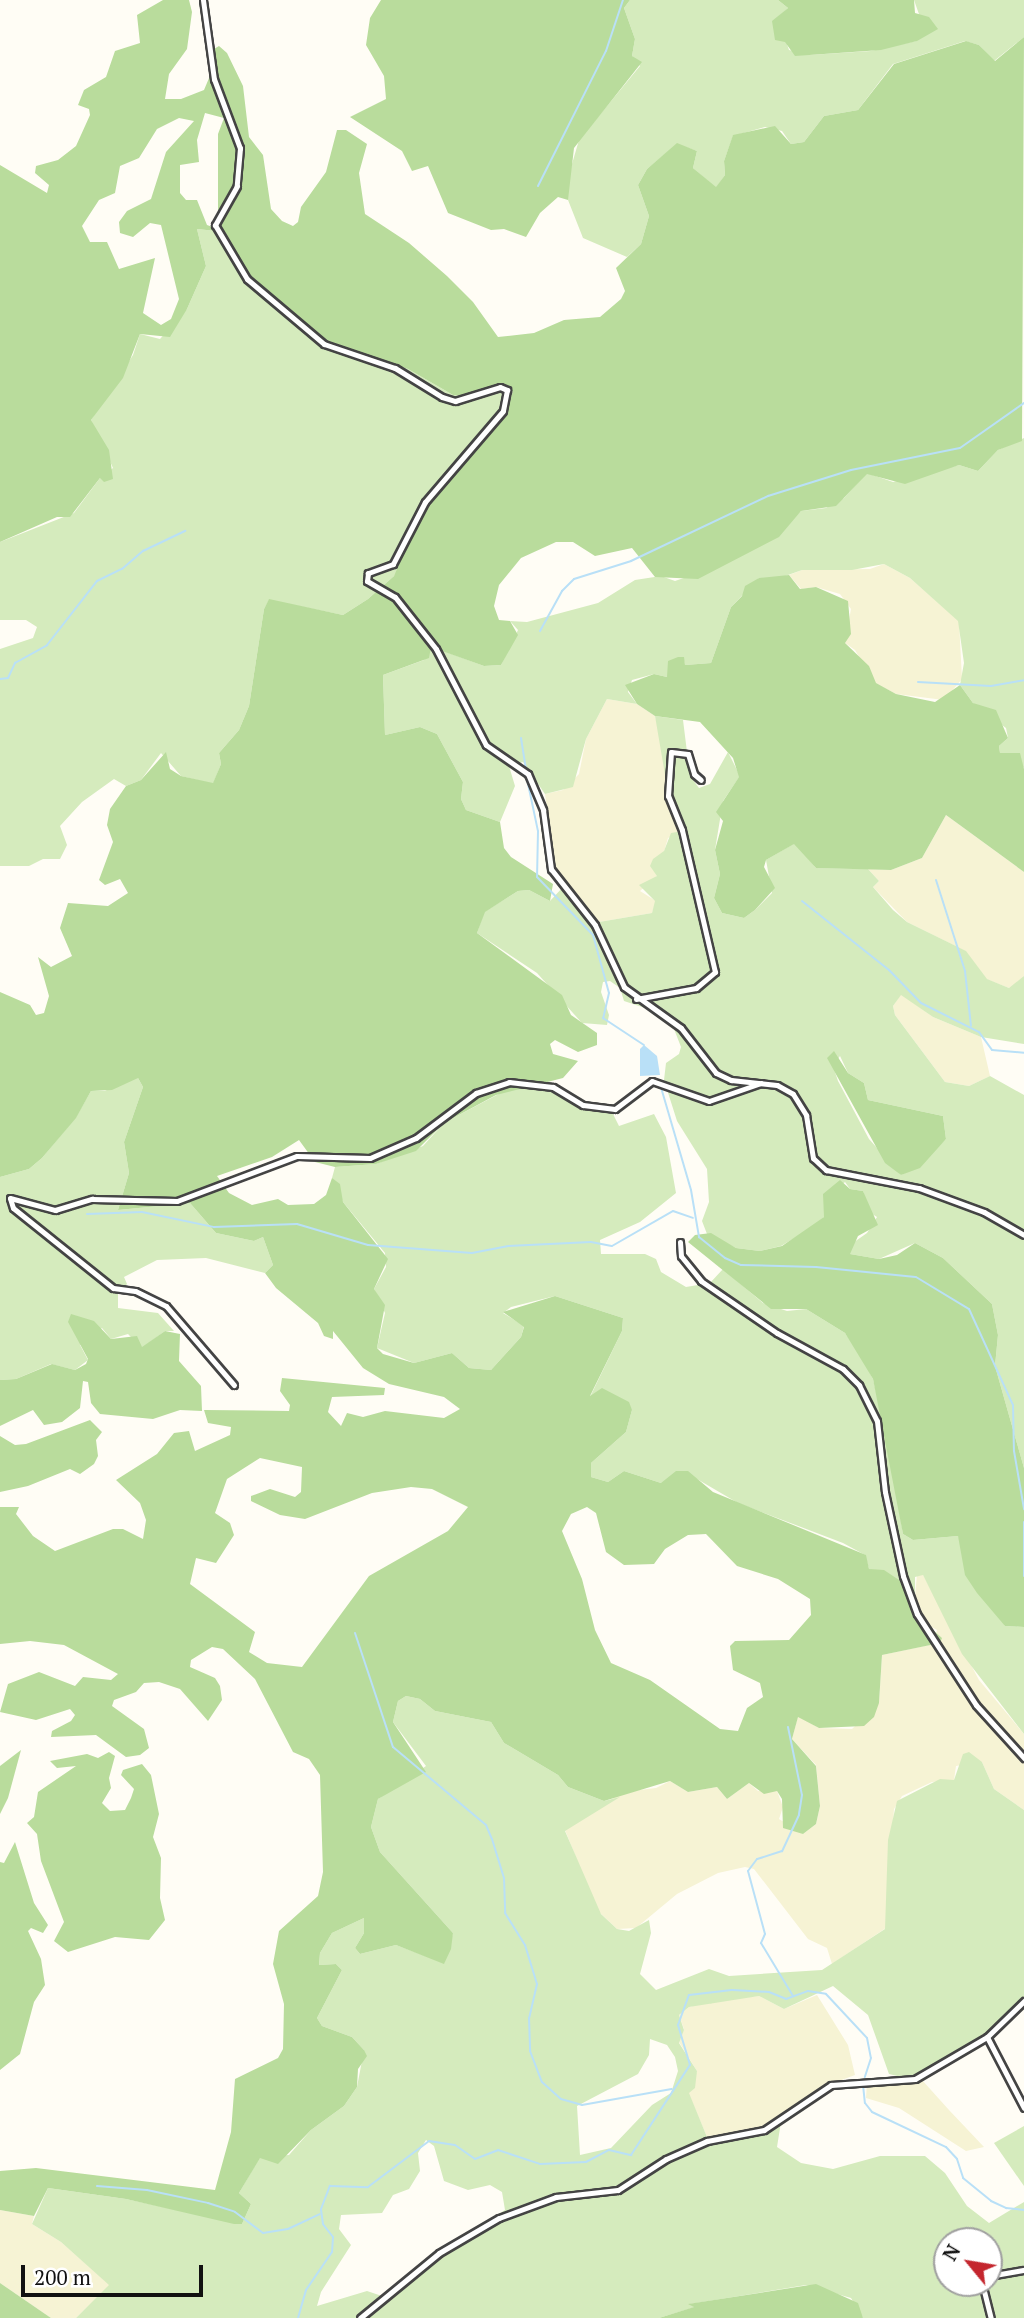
<!DOCTYPE html>
<style>
body{margin:0}
#map{position:relative;width:1024px;height:2318px;overflow:hidden;background:#fffdf5;font-family:"PT Serif",serif}
div>[style]{position:absolute}
[style*='--x']{left:calc(var(--x)*1px);top:calc(var(--y)*1px);width:calc(var(--w)*1px);rotate:calc(var(--a)*1deg)}
.farmland>*{inset:0;background:#f6f3d4}
.green>*{inset:0;background:#d5ebbd}
.forest>*{inset:0;background:#b9dc9c}
.water>*{inset:0;background:#b9e0f7}
.stream>*{height:2px;margin:-1px;padding:0 1px;transform-origin:1px;border-radius:1px;background:#b9e0f7}
.roads{filter:drop-shadow(2px 0 #444) drop-shadow(-2px 0 #444) drop-shadow(0 2px #444) drop-shadow(0 -2px #444)}
.minor>*{height:5px;margin:-2.5px;padding:0 2.5px;transform-origin:2.5px;border-radius:2.5px;background:#fff}
span{translate:-50% -50%;white-space:nowrap;text-align:center;line-height:1.15;-webkit-text-stroke:7px #fff;paint-order:stroke}
.north{position:absolute;left:933px;top:2227px;width:70px;height:70px;box-sizing:border-box;background:#fff;border:2px solid #a0a0a0;border-radius:50%;rotate:300deg;font-size:19px;font-weight:700;line-height:28px;text-align:center;color:#111}
.north::after{content:'';display:block;margin:auto;width:24px;height:32px;background:#c4262e;clip-path:polygon(50% 0,100% 100%,50% 72%,0 100%)}
.scale{position:absolute;left:21px;top:2265px;width:182px;height:32px;box-sizing:border-box;border:4px solid #111;border-top:0;padding-left:9px;font-size:21px;line-height:24px;white-space:nowrap;color:#111;-webkit-text-stroke:5px #fff;paint-order:stroke}
</style>
<div id="map">
<div class="farmland">
<i style="clip-path:polygon(884px 564px,910px 578px,959px 621px,962px 679px,944px 700px,896px 694px,875px 683px,855px 650px,845px 643px,851px 609px,840px 594px,816px 587px,801px 589px,789px 575px,802px 570px,870px 569px)"></i>
<i style="clip-path:polygon(607px 699px,637px 704px,655px 716px,683px 831px,668px 838px,657px 876px,640px 891px,656px 901px,652px 913px,599px 922px,564px 886px,555px 867px,545px 794px,563px 790px,579px 774px,586px 739px)"></i>
<i style="clip-path:polygon(946px 815px,1024px 872px,1024px 976px,1019px 985px,1009px 988px,986px 979px,965px 951px,907px 922px,873px 887px,879px 881px,868px 869px,891px 870px,922px 858px)"></i>
<i style="clip-path:polygon(901px 994px,933px 1017px,981px 1037px,990px 1076px,969px 1086px,945px 1082px,895px 1015px,893px 1006px)"></i>
<i style="clip-path:polygon(917px 1574px,923px 1575px,979px 1680px,1024px 1734px,1024px 1810px,994px 1789px,982px 1762px,956px 1766px,954px 1780px,932px 1782px,902px 1796px,894px 1809px,886px 1928px,832px 1964px,827px 1948px,808px 1939px,754px 1869px,745px 1867px,718px 1873px,677px 1894px,636px 1928px,617px 1929px,597px 1910px,565px 1830px,623px 1792px,656px 1788px,670px 1781px,688px 1792px,717px 1787px,727px 1799px,749px 1783px,758px 1791px,777px 1791px,783px 1807px,779px 1819px,803px 1834px,816px 1824px,820px 1806px,816px 1765px,792px 1739px,798px 1716px,819px 1728px,852px 1729px,879px 1703px,882px 1655px,934px 1644px,937px 1630px,925px 1623px,915px 1597px)"></i>
<i style="clip-path:polygon(817px 1995px,848px 2045px,855px 2075px,820px 2088px,766px 2131px,709px 2142px,688px 2092px,697px 2071px,679px 2042px,684px 2029px,679px 2015px,689px 2007px,712px 2001px,759px 1996px,784px 2009px)"></i>
<i style="clip-path:polygon(922px 2080px,949px 2110px,984px 2147px,966px 2151px,899px 2108px,866px 2098px,867px 2082px)"></i>
<i style="clip-path:polygon(0 2210px,34px 2216px,32px 2224px,61px 2242px,110px 2285px,76px 2318px,51px 2318px,0 2283px)"></i>
</div>
<div class="green">
<i style="clip-path:polygon(630px 0,778px 0,788px 8px,778px 17px,789px 50px,809px 55px,871px 51px,916px 41px,926px 34px,914px 0,1024px 0,1024px 37px,994px 61px,979px 45px,965px 41px,893px 64px,858px 110px,824px 116px,804px 142px,791px 144px,782px 131px,765px 127px,733px 136px,724px 161px,725px 175px,716px 188px,693px 168px,697px 151px,677px 144px,647px 169px,638px 185px,649px 216px,641px 244px,627px 257px,583px 238px,568px 200px,567px 181px,579px 140px,640px 66px,632px 56px,635px 39px,624px 8px)"></i>
<i style="clip-path:polygon(197px 229px,225px 232px,243px 269px,260px 287px,284px 306px,377px 359px,408px 369px,453px 395px,476px 396px,498px 388px,513px 392px,394px 576px,368px 599px,343px 615px,269px 600px,264px 609px,249px 706px,239px 730px,219px 753px,221px 764px,213px 784px,181px 776px,161px 753px,141px 780px,126px 786px,114px 779px,82px 802px,60px 826px,67px 845px,60px 859px,43px 859px,29px 866px,0 866px,0 649px,33px 638px,37px 627px,26px 620px,0 620px,0 542px,74px 513px,100px 478px,113px 468px,91px 420px,133px 355px,140px 334px,160px 339px,187px 309px,206px 266px)"></i>
<i style="clip-path:polygon(1024px 438px,1024px 769px,1019px 757px,1000px 753px,999px 746px,1008px 738px,1006px 728px,973px 703px,960px 685px,964px 663px,958px 621px,910px 578px,884px 564px,852px 570px,802px 570px,774px 580px,759px 578px,731px 607px,711px 663px,685px 665px,683px 657px,667px 677px,654px 674px,632px 680px,628px 692px,637px 704px,607px 699px,586px 739px,573px 787px,545px 794px,523px 762px,509px 766px,515px 786px,500px 822px,466px 810px,461px 799px,463px 782px,437px 734px,420px 727px,385px 735px,383px 675px,424px 660px,430px 646px,484px 666px,501px 665px,518px 630px,510px 621px,527px 622px,598px 603px,635px 580px,661px 576px,675px 581px,716px 567px,761px 545px,801px 511px,826px 508px,844px 498px,867px 473px,893px 482px,959px 465px,978px 471px,998px 450px)"></i>
<i style="clip-path:polygon(evenodd,655px 716px,683px 720px,690px 776px,699px 788px,710px 784px,728px 752px,740px 776px,723px 801px,715px 850px,720px 874px,714px 898px,722px 913px,744px 918px,755px 910px,772px 893px,766px 860px,795px 843px,816px 868px,868px 869px,879px 881px,873px 887px,893px 910px,907px 922px,966px 951px,987px 979px,1009px 988px,1024px 976px,1024px 1044px,981px 1037px,933px 1017px,901px 995px,893px 1006px,895px 1015px,945px 1082px,969px 1086px,990px 1076px,1024px 1095px,1024px 1468px,995px 1366px,998px 1335px,992px 1304px,943px 1258px,915px 1243px,879px 1259px,850px 1254px,850px 1245px,867px 1233px,877px 1217px,869px 1212px,863px 1191px,850px 1189px,845px 1182px,824px 1202px,824px 1217px,818px 1224px,781px 1246px,760px 1251px,736px 1248px,707px 1234px,702px 1221px,709px 1202px,707px 1169px,677px 1121px,664px 1080px,666px 1063px,679px 1054px,681px 1047px,674px 1029px,648px 1009px,624px 1001px,620px 988px,610px 981px,603px 982px,601px 992px,609px 1015px,607px 1025px,582px 1023px,537px 973px,477px 933px,484px 912px,518px 891px,529px 890px,550px 901px,564px 886px,599px 922px,652px 913px,655px 901px,639px 885px,657px 876px,650px 866px,653px 859px,664px 851px,671px 833px,683px 831px,669px 798px,655px 716px,840px 1056px,848px 1073px,864px 1083px,868px 1100px,943px 1116px,946px 1139px,914px 1168px,901px 1175px,869px 1139px,838px 1081px,833px 1066px,840px 1056px)"></i>
<i style="clip-path:polygon(130px 1078px,138px 1078px,143px 1087px,124px 1142px,129px 1173px,118px 1210px,190px 1203px,216px 1233px,254px 1241px,263px 1237px,273px 1265px,265px 1273px,206px 1258px,157px 1260px,124px 1277px,127px 1284px,118px 1293px,118px 1308px,158px 1313px,174px 1331px,165px 1331px,142px 1348px,128px 1334px,111px 1339px,102px 1328px,80px 1345px,88px 1360px,75px 1370px,51px 1364px,16px 1379px,0 1380px,0 1177px,29px 1169px,42px 1158px,76px 1117px,91px 1091px,105px 1091px)"></i>
<i style="clip-path:polygon(548px 1085px,582px 1109px,611px 1110px,619px 1126px,654px 1114px,666px 1137px,676px 1193px,640px 1222px,600px 1240px,601px 1254px,645px 1254px,656px 1259px,661px 1272px,686px 1287px,710px 1283px,723px 1269px,763px 1303px,787px 1311px,806px 1309px,845px 1333px,860px 1354px,873px 1379px,891px 1455px,903px 1534px,913px 1540px,958px 1536px,1005px 1626px,1024px 1627px,1024px 1734px,962px 1654px,923px 1575px,915px 1577px,915px 1597px,908px 1586px,869px 1569px,865px 1555px,843px 1543px,738px 1503px,697px 1479px,661px 1483px,624px 1471px,608px 1482px,591px 1477px,591px 1463px,626px 1432px,632px 1410px,595px 1395px,590px 1397px,622px 1331px,623px 1318px,555px 1296px,511px 1307px,503px 1313px,524px 1326px,521px 1337px,491px 1370px,469px 1368px,452px 1353px,414px 1363px,377px 1348px,385px 1313px,374px 1289px,386px 1267px,385px 1253px,343px 1202px,332px 1178px,335px 1167px,376px 1164px,423px 1146px,444px 1123px,510px 1088px)"></i>
<i style="clip-path:polygon(evenodd,406px 1696px,420px 1699px,435px 1711px,491px 1722px,504px 1743px,558px 1775px,568px 1787px,604px 1801px,620px 1797px,565px 1831px,601px 1914px,617px 1929px,629px 1931px,649px 1920px,651px 1933px,640px 1974px,656px 1990px,709px 1969px,729px 1976px,822px 1970px,885px 1929px,888px 1840px,897px 1801px,940px 1779px,954px 1780px,963px 1754px,969px 1752px,982px 1762px,994px 1789px,1024px 1810px,1024px 1999px,1010px 2015px,977px 2043px,910px 2079px,889px 2074px,868px 2015px,833px 1986px,784px 2009px,759px 1996px,689px 2007px,679px 2015px,684px 2030px,679px 2043px,697px 2071px,695px 2088px,689px 2093px,709px 2142px,781px 2122px,777px 2147px,801px 2163px,833px 2169px,880px 2156px,925px 2156px,945px 2173px,967px 2206px,989px 2223px,1024px 2202px,1024px 2318px,863px 2318px,851px 2298px,806px 2285px,690px 2304px,695px 2307px,659px 2318px,76px 2318px,109px 2285px,61px 2242px,32px 2224px,48px 2188px,126px 2199px,242px 2224px,251px 2204px,239px 2193px,260px 2157px,289px 2155px,311px 2130px,344px 2106px,357px 2087px,364px 2050px,352px 2037px,322px 2026px,317px 2018px,342px 1970px,336px 1964px,319px 1965px,320px 1953px,332px 1933px,364px 1918px,364px 1933px,355px 1948px,360px 1954px,396px 1945px,444px 1963px,453px 1933px,380px 1852px,371px 1827px,378px 1799px,426px 1766px,393px 1722px,398px 1701px,406px 1696px,650px 2039px,667px 2045px,675px 2057px,678px 2071px,671px 2093px,652px 2105px,611px 2148px,580px 2155px,577px 2106px,638px 2074px,649px 2055px,650px 2039px,406px 1696px,426px 2140px,434px 2146px,444px 2181px,468px 2190px,490px 2185px,502px 2192px,505px 2210px,436px 2252px,385px 2297px,367px 2291px,317px 2306px,321px 2292px,351px 2245px,339px 2229px,341px 2215px,382px 2213px,393px 2195px,409px 2189px,420px 2171px,418px 2153px,426px 2140px,406px 1696px,947px 2241px,989px 2241px,989px 2283px,947px 2283px,947px 2241px)"></i>
<i style="clip-path:polygon(1024px 2126px,1024px 2186px,994px 2143px)"></i>
</div>
<div class="forest">
<i style="clip-path:polygon(evenodd,163px 0,189px 0,192px 12px,187px 49px,169px 74px,165px 99px,181px 99px,204px 90px,212px 71px,214px 49px,219px 46px,227px 53px,243px 86px,249px 137px,263px 155px,271px 209px,282px 221px,293px 226px,298px 222px,301px 207px,326px 172px,337px 130px,346px 130px,367px 144px,359px 173px,365px 214px,409px 243px,447px 276px,473px 302px,498px 337px,534px 333px,564px 320px,600px 317px,621px 299px,625px 291px,616px 268px,641px 244px,649px 216px,638px 185px,647px 169px,677px 143px,697px 151px,693px 168px,716px 187px,725px 175px,724px 161px,733px 135px,775px 126px,791px 144px,804px 142px,824px 116px,858px 110px,894px 64px,966px 41px,979px 45px,995px 61px,1024px 37px,1022px 441px,998px 450px,978px 471px,959px 465px,905px 484px,867px 474px,836px 506px,801px 511px,779px 537px,698px 579px,655px 577px,632px 548px,595px 556px,573px 542px,556px 542px,521px 558px,499px 585px,494px 606px,499px 620px,510px 621px,518px 635px,501px 665px,484px 666px,431px 647px,429px 658px,383px 675px,385px 735px,420px 727px,437px 734px,463px 782px,461px 799px,466px 810px,500px 822px,504px 848px,511px 857px,553px 884px,550px 901px,529px 890px,518px 891px,485px 912px,477px 933px,562px 995px,571px 1015px,597px 1033px,597px 1045px,578px 1052px,555px 1040px,550px 1044px,553px 1054px,578px 1061px,563px 1078px,496px 1095px,444px 1123px,416px 1151px,376px 1164px,335px 1167px,315px 1162px,299px 1140px,272px 1157px,217px 1176px,229px 1193px,252px 1205px,278px 1199px,288px 1205px,314px 1204px,326px 1195px,332px 1178px,340px 1184px,343px 1202px,388px 1259px,374px 1289px,385px 1305px,377px 1348px,383px 1354px,414px 1363px,452px 1353px,469px 1368px,491px 1370px,521px 1337px,524px 1327px,503px 1312px,555px 1296px,623px 1318px,622px 1331px,590px 1396px,602px 1388px,629px 1402px,632px 1410px,626px 1432px,591px 1463px,591px 1477px,608px 1482px,624px 1471px,661px 1483px,676px 1471px,688px 1471px,713px 1492px,866px 1555px,869px 1569px,884px 1570px,908px 1586px,925px 1623px,942px 1638px,940px 1643px,882px 1655px,879px 1703px,874px 1717px,864px 1726px,819px 1728px,798px 1717px,792px 1739px,816px 1766px,820px 1806px,816px 1824px,803px 1834px,783px 1828px,782px 1799px,777px 1791px,764px 1794px,749px 1783px,727px 1799px,717px 1787px,688px 1792px,670px 1781px,604px 1801px,568px 1787px,558px 1775px,504px 1743px,491px 1722px,435px 1711px,420px 1699px,406px 1696px,398px 1701px,393px 1722px,426px 1772px,378px 1799px,371px 1827px,380px 1852px,453px 1933px,451px 1949px,444px 1964px,396px 1945px,360px 1954px,355px 1948px,364px 1933px,364px 1918px,332px 1933px,320px 1953px,319px 1965px,336px 1964px,342px 1970px,317px 2018px,322px 2026px,352px 2037px,364px 2050px,367px 2056px,358px 2069px,357px 2087px,344px 2106px,311px 2130px,278px 2164px,260px 2158px,239px 2193px,251px 2204px,242px 2224px,234px 2224px,126px 2199px,48px 2188px,34px 2216px,0 2210px,0 2171px,36px 2168px,215px 2190px,231px 2132px,235px 2079px,278px 2058px,283px 2049px,284px 2004px,273px 1964px,279px 1931px,318px 1896px,323px 1872px,320px 1775px,309px 1759px,293px 1752px,255px 1679px,223px 1649px,212px 1647px,191px 1660px,190px 1667px,215px 1678px,220px 1686px,222px 1700px,208px 1721px,180px 1689px,159px 1682px,144px 1683px,136px 1692px,114px 1700px,112px 1706px,144px 1729px,149px 1748px,140px 1755px,126px 1757px,96px 1735px,51px 1737px,52px 1731px,71px 1721px,75px 1715px,70px 1709px,36px 1720px,0 1712px,8px 1684px,39px 1672px,75px 1686px,83px 1677px,111px 1680px,118px 1674px,64px 1645px,30px 1641px,0 1644px,0 1507px,19px 1507px,16px 1514px,33px 1536px,55px 1551px,113px 1529px,123px 1529px,143px 1539px,146px 1520px,140px 1503px,116px 1480px,157px 1454px,174px 1433px,189px 1431px,195px 1451px,230px 1435px,231px 1427px,208px 1423px,204px 1410px,289px 1411px,290px 1405px,280px 1391px,282px 1378px,385px 1388px,384px 1395px,332px 1397px,328px 1412px,341px 1426px,347px 1413px,363px 1417px,385px 1411px,444px 1418px,460px 1409px,444px 1397px,389px 1384px,363px 1368px,333px 1331px,333px 1339px,324px 1336px,318px 1323px,276px 1288px,265px 1273px,273px 1265px,263px 1237px,254px 1241px,216px 1233px,190px 1203px,118px 1210px,129px 1173px,124px 1142px,143px 1087px,138px 1078px,112px 1090px,91px 1091px,76px 1118px,42px 1158px,29px 1169px,0 1177px,0 992px,30px 1005px,36px 1015px,44px 1013px,49px 996px,38px 957px,51px 967px,72px 956px,60px 928px,68px 903px,108px 906px,128px 893px,120px 879px,105px 885px,99px 880px,113px 842px,107px 825px,110px 809px,126px 786px,141px 780px,166px 752px,170px 769px,181px 776px,213px 783px,221px 764px,219px 753px,239px 730px,249px 706px,264px 609px,269px 599px,343px 615px,368px 599px,394px 576px,425px 504px,501px 415px,513px 392px,498px 388px,476px 396px,453px 395px,408px 369px,323px 339px,243px 269px,225px 232px,197px 229px,206px 266px,187px 309px,170px 337px,140px 334px,123px 378px,91px 420px,109px 450px,113px 479px,104px 482px,100px 478px,70px 517px,57px 517px,0 542px,0 165px,47px 193px,49px 185px,35px 173px,36px 166px,58px 160px,76px 146px,90px 115px,89px 109px,78px 105px,84px 90px,106px 77px,115px 51px,140px 43px,137px 15px,163px 0,205px 113px,224px 118px,218px 134px,218px 229px,207px 225px,197px 200px,186px 200px,180px 193px,180px 165px,199px 162px,197px 140px,205px 113px,163px 0,179px 118px,194px 121px,166px 152px,151px 199px,127px 211px,119px 222px,120px 233px,133px 237px,150px 223px,161px 225px,179px 299px,171px 319px,161px 325px,143px 313px,155px 258px,119px 269px,107px 242px,90px 242px,82px 226px,99px 200px,115px 193px,120px 166px,139px 158px,157px 129px,179px 118px,163px 0,260px 1458px,302px 1467px,301px 1492px,295px 1497px,270px 1489px,251px 1496px,251px 1501px,280px 1515px,305px 1519px,372px 1493px,411px 1487px,432px 1489px,468px 1507px,448px 1531px,369px 1576px,302px 1667px,267px 1663px,249px 1652px,255px 1632px,190px 1584px,196px 1558px,216px 1563px,234px 1535px,230px 1523px,215px 1513px,227px 1479px,260px 1458px,163px 0,587px 1507px,596px 1513px,606px 1552px,624px 1565px,654px 1564px,665px 1549px,688px 1535px,706px 1534px,737px 1566px,778px 1579px,810px 1599px,811px 1615px,789px 1640px,735px 1641px,730px 1646px,733px 1670px,760px 1683px,763px 1697px,747px 1708px,738px 1731px,720px 1729px,650px 1680px,611px 1663px,595px 1630px,582px 1579px,562px 1531px,571px 1514px,587px 1507px)"></i>
<i style="clip-path:polygon(381px 0,630px 0,624px 8px,635px 39px,632px 56px,642px 62px,574px 148px,568px 200px,558px 197px,540px 213px,526px 237px,504px 229px,491px 230px,448px 213px,428px 166px,412px 171px,402px 151px,350px 117px,386px 99px,384px 76px,366px 45px,370px 18px)"></i>
<i style="clip-path:polygon(778px 0,914px 0,915px 13px,929px 17px,938px 29px,917px 41px,881px 50px,795px 56px,785px 42px,775px 40px,772px 21px,788px 8px)"></i>
<i style="clip-path:polygon(789px 575px,800px 589px,816px 587px,848px 601px,851px 634px,845px 643px,869px 666px,876px 683px,896px 694px,935px 702px,960px 685px,973px 703px,996px 710px,1008px 738px,999px 746px,1000px 753px,1020px 753px,1024px 769px,1024px 872px,946px 815px,922px 858px,891px 870px,816px 868px,794px 844px,766px 860px,764px 867px,775px 888px,755px 910px,744px 918px,722px 913px,714px 898px,720px 874px,715px 850px,723px 821px,716px 812px,739px 777px,733px 758px,700px 722px,655px 716px,637px 704px,625px 685px,654px 674px,667px 677px,668px 661px,678px 657px,684px 657px,685px 665px,711px 663px,731px 607px,742px 596px,745px 586px,759px 578px)"></i>
<i style="clip-path:polygon(834px 1051px,848px 1073px,864px 1083px,868px 1100px,943px 1116px,946px 1139px,920px 1168px,901px 1175px,885px 1163px,827px 1058px)"></i>
<i style="clip-path:polygon(840px 1180px,850px 1189px,863px 1191px,878px 1225px,858px 1236px,850px 1254px,879px 1259px,897px 1255px,915px 1243px,943px 1258px,992px 1304px,998px 1335px,995px 1366px,1024px 1468px,1024px 1627px,1005px 1626px,977px 1593px,965px 1575px,958px 1536px,913px 1540px,903px 1534px,873px 1379px,845px 1333px,806px 1309px,771px 1309px,688px 1242px,695px 1235px,711px 1233px,736px 1248px,760px 1251px,782px 1246px,824px 1217px,823px 1194px)"></i>
<i style="clip-path:polygon(71px 1314px,94px 1321px,111px 1339px,137px 1336px,142px 1347px,165px 1331px,180px 1334px,179px 1361px,201px 1386px,202px 1411px,180px 1410px,153px 1419px,100px 1414px,91px 1403px,88px 1382px,83px 1381px,80px 1408px,62px 1422px,44px 1425px,33px 1410px,0 1426px,0 1380px,16px 1379px,52px 1364px,75px 1370px,86px 1364px,88px 1359px,68px 1322px)"></i>
<i style="clip-path:polygon(90px 1420px,102px 1432px,96px 1440px,98px 1456px,94px 1464px,80px 1474px,70px 1469px,28px 1486px,0 1492px,0 1436px,15px 1445px,26px 1444px)"></i>
<i style="clip-path:polygon(21px 1750px,8px 1798px,0 1814px,0 1766px)"></i>
<i style="clip-path:polygon(109px 1752px,115px 1756px,109px 1778px,111px 1788px,102px 1803px,110px 1811px,125px 1810px,131px 1798px,134px 1789px,121px 1775px,123px 1770px,142px 1764px,151px 1775px,159px 1814px,153px 1837px,161px 1858px,160px 1898px,165px 1920px,149px 1940px,115px 1937px,68px 1952px,54px 1941px,64px 1922px,41px 1861px,37px 1834px,27px 1823px,34px 1817px,38px 1792px,76px 1766px,57px 1768px,50px 1761px,87px 1754px,98px 1758px)"></i>
<i style="clip-path:polygon(15px 1842px,34px 1903px,48px 1925px,43px 1933px,31px 1928px,28px 1931px,41px 1959px,45px 1985px,34px 2002px,20px 2054px,0 2070px,0 1862px,4px 1863px)"></i>
<i style="clip-path:polygon(0 2283px,51px 2318px,0 2318px)"></i>
<i style="clip-path:polygon(816px 2284px,858px 2303px,863px 2318px,659px 2318px,694px 2307px,688px 2304px)"></i>
</div>
<div class="water">
<i style="clip-path:polygon(644px 1045px,657px 1056px,660px 1075px,640px 1076px,640px 1049px)"></i>
</div>
<div class="stream">
<i style="--x:538;--y:186;--w:151;--a:-63.3"></i>
<i style="--x:606;--y:51;--w:54;--a:-71.6"></i>
<i style="--x:540;--y:631;--w:46;--a:-61.2"></i>
<i style="--x:562;--y:591;--w:17;--a:-45"></i>
<i style="--x:574;--y:579;--w:60;--a:-17.5"></i>
<i style="--x:631;--y:561;--w:152;--a:-25.4"></i>
<i style="--x:768;--y:496;--w:87;--a:-17.4"></i>
<i style="--x:851;--y:470;--w:111;--a:-11.4"></i>
<i style="--x:960;--y:448;--w:78;--a:-35.1"></i>
<i style="--x:0;--y:679;--w:8;--a:-7"></i>
<i style="--x:8;--y:678;--w:17;--a:-65"></i>
<i style="--x:15;--y:663;--w:37;--a:-29"></i>
<i style="--x:47;--y:645;--w:81;--a:-52"></i>
<i style="--x:97;--y:581;--w:28;--a:-26"></i>
<i style="--x:122;--y:569;--w:28;--a:-41"></i>
<i style="--x:143;--y:551;--w:47;--a:-25.5"></i>
<i style="--x:918;--y:682;--w:73;--a:3.1"></i>
<i style="--x:991;--y:686;--w:34;--a:-10"></i>
<i style="--x:521;--y:738;--w:31;--a:81"></i>
<i style="--x:527;--y:779;--w:53;--a:78.1"></i>
<i style="--x:538;--y:831;--w:46;--a:91.2"></i>
<i style="--x:537;--y:877;--w:81;--a:46"></i>
<i style="--x:593;--y:935;--w:60;--a:74.6"></i>
<i style="--x:609;--y:993;--w:26;--a:103"></i>
<i style="--x:603;--y:1018;--w:49;--a:33.4"></i>
<i style="--x:936;--y:880;--w:96;--a:72.3"></i>
<i style="--x:965;--y:971;--w:55;--a:83.8"></i>
<i style="--x:802;--y:901;--w:111;--a:38.4"></i>
<i style="--x:889;--y:970;--w:46;--a:45.9"></i>
<i style="--x:921;--y:1003;--w:65;--a:26.6"></i>
<i style="--x:979;--y:1032;--w:22;--a:54"></i>
<i style="--x:992;--y:1050;--w:32;--a:5"></i>
<i style="--x:660;--y:1084;--w:110;--a:73.7"></i>
<i style="--x:691;--y:1190;--w:48;--a:80.3"></i>
<i style="--x:699;--y:1237;--w:33;--a:39"></i>
<i style="--x:725;--y:1258;--w:17;--a:24"></i>
<i style="--x:741;--y:1265;--w:75;--a:1.5"></i>
<i style="--x:816;--y:1267;--w:100;--a:5.7"></i>
<i style="--x:916;--y:1277;--w:62;--a:31.1"></i>
<i style="--x:969;--y:1309;--w:106;--a:65.4"></i>
<i style="--x:1013;--y:1405;--w:46;--a:88.8"></i>
<i style="--x:1014;--y:1451;--w:59;--a:80.2"></i>
<i style="--x:87;--y:1214;--w:55;--a:-2.1"></i>
<i style="--x:142;--y:1212;--w:74;--a:11.8"></i>
<i style="--x:214;--y:1227;--w:83;--a:-2.1"></i>
<i style="--x:297;--y:1224;--w:74;--a:16.5"></i>
<i style="--x:368;--y:1245;--w:104;--a:4.4"></i>
<i style="--x:472;--y:1253;--w:37;--a:-11"></i>
<i style="--x:508;--y:1246;--w:83;--a:-2.8"></i>
<i style="--x:591;--y:1242;--w:21;--a:11"></i>
<i style="--x:612;--y:1246;--w:70;--a:-29.8"></i>
<i style="--x:673;--y:1211;--w:21;--a:19"></i>
<i style="--x:1024;--y:1522;--w:54;--a:90"></i>
<i style="--x:355;--y:1633;--w:120;--a:71.6"></i>
<i style="--x:393;--y:1747;--w:121;--a:40"></i>
<i style="--x:486;--y:1825;--w:15;--a:67"></i>
<i style="--x:492;--y:1839;--w:41;--a:72.9"></i>
<i style="--x:504;--y:1878;--w:35;--a:88"></i>
<i style="--x:505;--y:1913;--w:38;--a:58"></i>
<i style="--x:525;--y:1945;--w:41;--a:72.9"></i>
<i style="--x:537;--y:1984;--w:35;--a:103"></i>
<i style="--x:529;--y:2018;--w:33;--a:88"></i>
<i style="--x:530;--y:2051;--w:33;--a:69"></i>
<i style="--x:542;--y:2082;--w:25;--a:42"></i>
<i style="--x:561;--y:2099;--w:22;--a:16"></i>
<i style="--x:582;--y:2105;--w:91;--a:-10.1"></i>
<i style="--x:788;--y:1727;--w:69;--a:78.4"></i>
<i style="--x:802;--y:1795;--w:20;--a:99"></i>
<i style="--x:799;--y:1815;--w:40;--a:115"></i>
<i style="--x:782;--y:1851;--w:26;--a:162"></i>
<i style="--x:757;--y:1859;--w:15;--a:127"></i>
<i style="--x:748;--y:1871;--w:65;--a:74.9"></i>
<i style="--x:765;--y:1934;--w:10;--a:114"></i>
<i style="--x:761;--y:1943;--w:62;--a:58.9"></i>
<i style="--x:863;--y:2085;--w:18;--a:84"></i>
<i style="--x:865;--y:2103;--w:11;--a:52"></i>
<i style="--x:872;--y:2112;--w:82;--a:25.3"></i>
<i style="--x:946;--y:2147;--w:16;--a:47"></i>
<i style="--x:957;--y:2159;--w:20;--a:72"></i>
<i style="--x:963;--y:2178;--w:36;--a:39"></i>
<i style="--x:991;--y:2201;--w:17;--a:25"></i>
<i style="--x:1006;--y:2208;--w:18;--a:6"></i>
<i style="--x:97;--y:2186;--w:50;--a:4.6"></i>
<i style="--x:147;--y:2190;--w:62;--a:12"></i>
<i style="--x:208;--y:2203;--w:28;--a:18"></i>
<i style="--x:235;--y:2212;--w:35;--a:37"></i>
<i style="--x:263;--y:2233;--w:25;--a:-9"></i>
<i style="--x:288;--y:2229;--w:35;--a:-25"></i>
<i style="--x:298;--y:2318;--w:29;--a:-74"></i>
<i style="--x:306;--y:2290;--w:46;--a:-55.6"></i>
<i style="--x:332;--y:2252;--w:15;--a:-86"></i>
<i style="--x:333;--y:2237;--w:16;--a:-128"></i>
<i style="--x:323;--y:2224;--w:15;--a:-98"></i>
<i style="--x:321;--y:2209;--w:25;--a:-69"></i>
<i style="--x:330;--y:2186;--w:38;--a:2"></i>
<i style="--x:368;--y:2187;--w:76;--a:-37"></i>
<i style="--x:429;--y:2141;--w:26;--a:9"></i>
<i style="--x:455;--y:2145;--w:24;--a:35"></i>
<i style="--x:475;--y:2159;--w:25;--a:-21"></i>
<i style="--x:498;--y:2150;--w:44;--a:18.4"></i>
<i style="--x:540;--y:2164;--w:46;--a:-2.5"></i>
<i style="--x:586;--y:2162;--w:26;--a:-28"></i>
<i style="--x:609;--y:2150;--w:23;--a:13"></i>
<i style="--x:631;--y:2155;--w:108;--a:-56.8"></i>
<i style="--x:690;--y:2065;--w:42;--a:-106.7"></i>
<i style="--x:678;--y:2025;--w:32;--a:-70"></i>
<i style="--x:689;--y:1995;--w:43;--a:-6.6"></i>
<i style="--x:732;--y:1990;--w:37;--a:3"></i>
<i style="--x:769;--y:1992;--w:18;--a:22"></i>
<i style="--x:786;--y:1999;--w:23;--a:-20"></i>
<i style="--x:808;--y:1991;--w:18;--a:9"></i>
<i style="--x:826;--y:1994;--w:60;--a:47"></i>
<i style="--x:867;--y:2038;--w:20;--a:79"></i>
<i style="--x:871;--y:2058;--w:20;--a:108"></i>
</div>
<div class="roads">
<div class="minor">
<i style="--x:203;--y:0;--w:80;--a:82.1"></i>
<i style="--x:214;--y:79;--w:74;--a:69.4"></i>
<i style="--x:240;--y:148;--w:38;--a:95"></i>
<i style="--x:237;--y:186;--w:45;--a:119.4"></i>
<i style="--x:215;--y:225;--w:63;--a:59.3"></i>
<i style="--x:247;--y:279;--w:101;--a:40.2"></i>
<i style="--x:324;--y:344;--w:75;--a:18.7"></i>
<i style="--x:395;--y:368;--w:55;--a:31.7"></i>
<i style="--x:442;--y:397;--w:14;--a:17"></i>
<i style="--x:455;--y:401;--w:47;--a:-17.3"></i>
<i style="--x:500;--y:387;--w:8;--a:23"></i>
<i style="--x:507;--y:390;--w:21;--a:101"></i>
<i style="--x:503;--y:411;--w:120;--a:130.6"></i>
<i style="--x:425;--y:502;--w:70;--a:117.3"></i>
<i style="--x:393;--y:564;--w:27;--a:160"></i>
<i style="--x:368;--y:573;--w:8;--a:97"></i>
<i style="--x:367;--y:581;--w:32;--a:30"></i>
<i style="--x:395;--y:597;--w:66;--a:51.7"></i>
<i style="--x:436;--y:649;--w:108;--a:62.5"></i>
<i style="--x:486;--y:745;--w:51;--a:34.6"></i>
<i style="--x:528;--y:774;--w:39;--a:67"></i>
<i style="--x:543;--y:810;--w:60;--a:82.3"></i>
<i style="--x:551;--y:869;--w:71;--a:51.8"></i>
<i style="--x:595;--y:925;--w:68;--a:64.9"></i>
<i style="--x:624;--y:987;--w:70;--a:35.7"></i>
<i style="--x:681;--y:1028;--w:57;--a:52.1"></i>
<i style="--x:716;--y:1073;--w:17;--a:25"></i>
<i style="--x:731;--y:1080;--w:46;--a:6.2"></i>
<i style="--x:777;--y:1085;--w:18;--a:29"></i>
<i style="--x:793;--y:1094;--w:25;--a:58"></i>
<i style="--x:806;--y:1115;--w:44;--a:80.8"></i>
<i style="--x:813;--y:1158;--w:18;--a:43"></i>
<i style="--x:826;--y:1170;--w:95;--a:11"></i>
<i style="--x:919;--y:1188;--w:69;--a:20.3"></i>
<i style="--x:984;--y:1212;--w:46;--a:29.9"></i>
<i style="--x:636;--y:999;--w:61;--a:-10.4"></i>
<i style="--x:696;--y:988;--w:25;--a:-40"></i>
<i style="--x:715;--y:972;--w:146;--a:-103.1"></i>
<i style="--x:682;--y:830;--w:37;--a:-112"></i>
<i style="--x:668;--y:796;--w:44;--a:-86.1"></i>
<i style="--x:671;--y:752;--w:17;--a:7"></i>
<i style="--x:688;--y:754;--w:21;--a:73"></i>
<i style="--x:694;--y:774;--w:9;--a:41"></i>
<i style="--x:680;--y:1242;--w:14;--a:86"></i>
<i style="--x:681;--y:1256;--w:32;--a:51"></i>
<i style="--x:701;--y:1281;--w:92;--a:34.4"></i>
<i style="--x:777;--y:1333;--w:75;--a:28.6"></i>
<i style="--x:843;--y:1369;--w:23;--a:45"></i>
<i style="--x:859;--y:1385;--w:40;--a:63.4"></i>
<i style="--x:877;--y:1421;--w:71;--a:83.6"></i>
<i style="--x:885;--y:1492;--w:86;--a:77.9"></i>
<i style="--x:903;--y:1576;--w:40;--a:69.8"></i>
<i style="--x:917;--y:1614;--w:108;--a:57"></i>
<i style="--x:976;--y:1705;--w:72;--a:47.8"></i>
<i style="--x:234;--y:1385;--w:104;--a:-130.7"></i>
<i style="--x:166;--y:1306;--w:34;--a:-154"></i>
<i style="--x:135;--y:1291;--w:22;--a:-172"></i>
<i style="--x:113;--y:1288;--w:128;--a:-141.3"></i>
<i style="--x:13;--y:1208;--w:10;--a:-107"></i>
<i style="--x:10;--y:1198;--w:47;--a:14.9"></i>
<i style="--x:55;--y:1210;--w:39;--a:-17"></i>
<i style="--x:92;--y:1199;--w:85;--a:1.3"></i>
<i style="--x:177;--y:1201;--w:128;--a:-20.6"></i>
<i style="--x:297;--y:1156;--w:73;--a:1.6"></i>
<i style="--x:370;--y:1158;--w:50;--a:-23.5"></i>
<i style="--x:416;--y:1138;--w:75;--a:-36.9"></i>
<i style="--x:476;--y:1093;--w:35;--a:-18"></i>
<i style="--x:509;--y:1082;--w:44;--a:6.5"></i>
<i style="--x:553;--y:1087;--w:35;--a:31"></i>
<i style="--x:583;--y:1105;--w:32;--a:7"></i>
<i style="--x:615;--y:1109;--w:46;--a:-37.1"></i>
<i style="--x:652;--y:1081;--w:60;--a:19.3"></i>
<i style="--x:709;--y:1101;--w:55;--a:-19.1"></i>
<i style="--x:987;--y:2037;--w:80;--a:62.5"></i>
<i style="--x:989;--y:2276;--w:36;--a:-10"></i>
<i style="--x:982;--y:2283;--w:36;--a:76"></i>
<i style="--x:360;--y:2318;--w:102;--a:-39.4"></i>
<i style="--x:439;--y:2253;--w:69;--a:-30.3"></i>
<i style="--x:499;--y:2218;--w:61;--a:-20.2"></i>
<i style="--x:556;--y:2197;--w:62;--a:-6.4"></i>
<i style="--x:618;--y:2190;--w:57;--a:-32.9"></i>
<i style="--x:666;--y:2159;--w:45;--a:-23.7"></i>
<i style="--x:707;--y:2141;--w:58;--a:-10.9"></i>
<i style="--x:764;--y:2130;--w:81;--a:-33.9"></i>
<i style="--x:831;--y:2085;--w:84;--a:-4.1"></i>
<i style="--x:915;--y:2079;--w:83;--a:-30.3"></i>
<i style="--x:987;--y:2037;--w:52;--a:-44.2"></i>
</div>
</div>
<div class="north">N</div>
<div class="scale">200 m</div>
</div>
